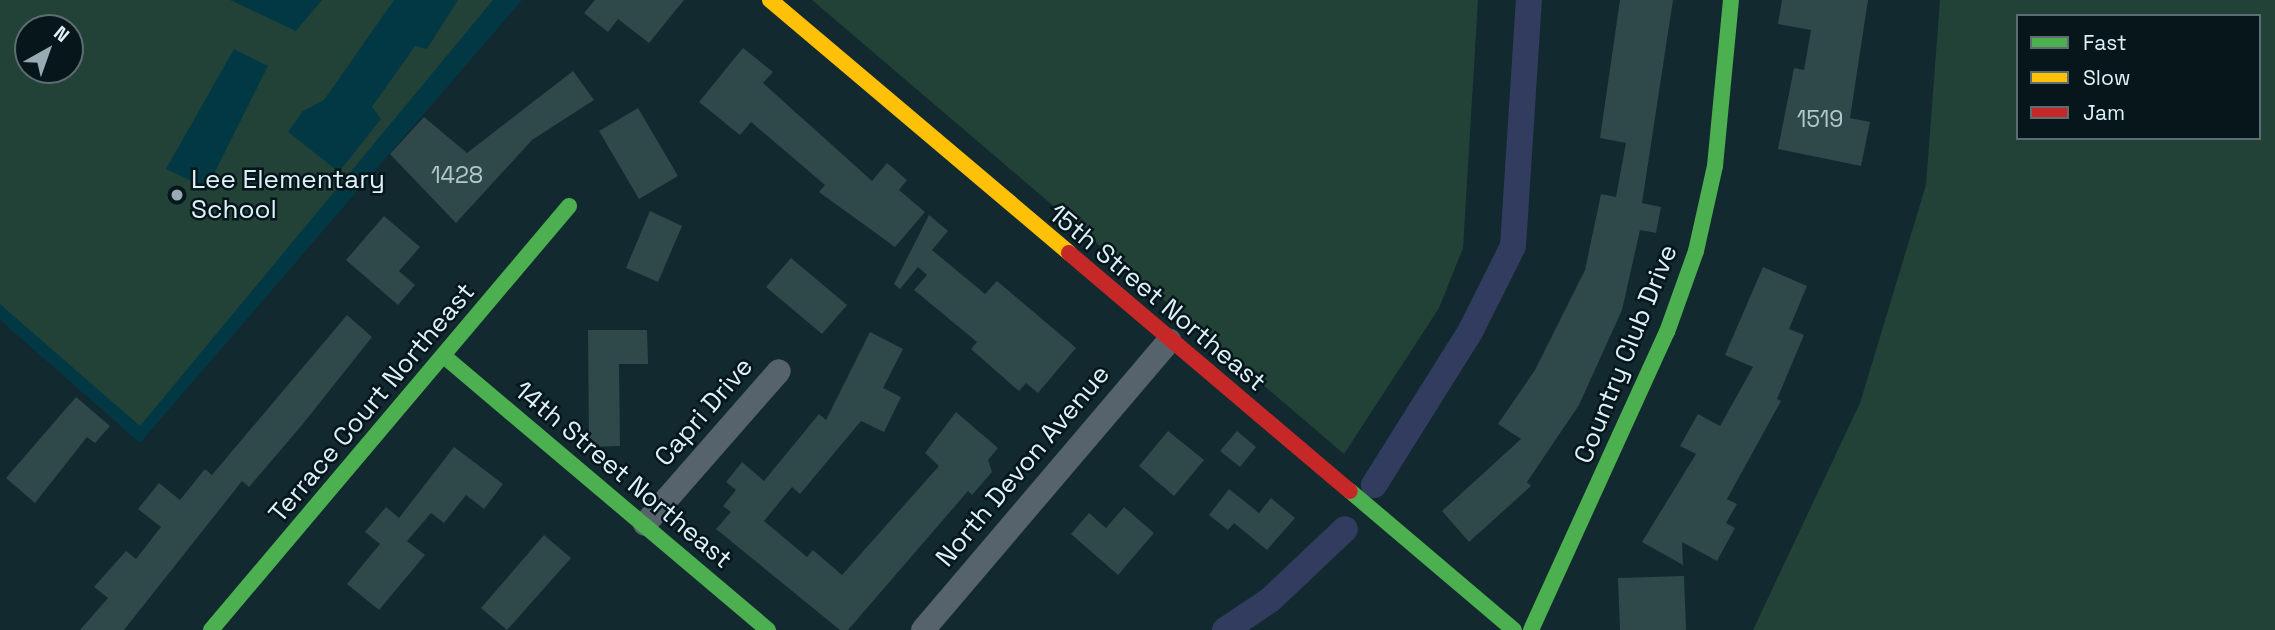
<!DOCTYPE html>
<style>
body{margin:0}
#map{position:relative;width:2275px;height:630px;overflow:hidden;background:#12292f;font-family:"Space Grotesk",sans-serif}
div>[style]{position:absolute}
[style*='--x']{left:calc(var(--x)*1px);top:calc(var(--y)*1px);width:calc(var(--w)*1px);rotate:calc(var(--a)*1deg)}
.built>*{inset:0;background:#023844}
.green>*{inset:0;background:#234237}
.canal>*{height:26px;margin:-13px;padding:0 13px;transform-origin:13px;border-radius:13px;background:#313c5f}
.building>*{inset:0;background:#2f484a}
.street>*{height:24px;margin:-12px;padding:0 12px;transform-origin:12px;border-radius:12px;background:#56636c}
.fast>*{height:16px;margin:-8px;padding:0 8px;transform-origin:8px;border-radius:8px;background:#4caf50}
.slow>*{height:16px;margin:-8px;padding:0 8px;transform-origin:8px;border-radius:8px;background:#ffc107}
.jam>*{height:16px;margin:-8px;padding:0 8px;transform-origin:8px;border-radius:8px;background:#c62828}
.dots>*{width:19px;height:19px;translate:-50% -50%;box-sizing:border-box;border:4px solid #06161b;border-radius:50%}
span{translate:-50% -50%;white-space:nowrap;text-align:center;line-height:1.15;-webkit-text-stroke:5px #06161b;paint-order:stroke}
.number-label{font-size:23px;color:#b2c8cc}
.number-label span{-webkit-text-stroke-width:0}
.poi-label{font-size:26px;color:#ddf2f8}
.left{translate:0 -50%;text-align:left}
.street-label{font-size:26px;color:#ddf2f8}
.legend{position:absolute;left:2016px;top:14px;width:245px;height:126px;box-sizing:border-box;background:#06161b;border:2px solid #5c6e73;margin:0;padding:9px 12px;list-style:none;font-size:21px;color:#ddf2f8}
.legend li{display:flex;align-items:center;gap:14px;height:35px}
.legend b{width:35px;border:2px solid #5c6e73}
.north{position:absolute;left:14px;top:14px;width:70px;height:70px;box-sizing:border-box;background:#06161b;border:2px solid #5c6e73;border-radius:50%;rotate:40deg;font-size:19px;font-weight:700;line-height:28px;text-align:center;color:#ddf2f8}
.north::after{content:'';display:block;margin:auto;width:24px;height:32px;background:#96acb2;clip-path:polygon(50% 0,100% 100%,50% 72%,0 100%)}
</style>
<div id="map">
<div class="built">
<i style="clip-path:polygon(evenodd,0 0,522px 0,140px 443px,0 320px,0 0,28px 28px,70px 28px,70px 70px,28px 70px,28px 28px)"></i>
</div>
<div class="green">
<i style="clip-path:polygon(evenodd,0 0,230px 0,296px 31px,322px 0,394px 0,324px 100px,303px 111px,288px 132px,339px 172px,381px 119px,372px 107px,415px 46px,427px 49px,458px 0,493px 0,140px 426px,0 304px,0 0,28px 28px,70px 28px,70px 70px,28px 70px,28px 28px,0 0,234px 49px,268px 66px,207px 188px,166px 169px,234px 49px)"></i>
<i style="clip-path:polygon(812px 0,1478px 0,1463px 248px,1439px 308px,1344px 454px)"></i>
<i style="clip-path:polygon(evenodd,1940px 0,2275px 0,2275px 630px,1753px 630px,1860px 403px,1926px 185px,1940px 0,2018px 16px,2259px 16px,2259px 138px,2018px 138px,2018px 16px)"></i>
</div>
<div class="canal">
<i style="--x:1374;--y:485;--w:181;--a:-57.9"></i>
<i style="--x:1470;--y:332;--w:96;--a:-63.4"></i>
<i style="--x:1513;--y:246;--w:247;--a:-86.3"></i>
<i style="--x:1225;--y:630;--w:54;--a:-33.7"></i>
<i style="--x:1270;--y:600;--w:103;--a:-43.4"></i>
</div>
<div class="building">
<i style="clip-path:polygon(595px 0,684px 0,649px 43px,618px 19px,608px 32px,584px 13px)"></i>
<i style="clip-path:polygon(1620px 0,1673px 0,1642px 203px,1661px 207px,1656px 233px,1640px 230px,1622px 310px,1579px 405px,1527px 482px,1531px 486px,1469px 542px,1442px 511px,1521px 439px,1498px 424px,1535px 370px,1585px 270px,1601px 194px,1616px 197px,1626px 143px,1600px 138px)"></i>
<i style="clip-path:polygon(1782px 0,1868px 0,1850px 118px,1870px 122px,1861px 166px,1778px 149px,1794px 68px,1804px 70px,1811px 30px,1778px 24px)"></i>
<i style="clip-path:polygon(743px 48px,773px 72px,763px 83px,872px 181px,887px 163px,907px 180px,899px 190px,925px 212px,895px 247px,819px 192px,825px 185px,751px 122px,740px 135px,699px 102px)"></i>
<i style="clip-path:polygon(573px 71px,594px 100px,532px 140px,456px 223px,390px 154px,424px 117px,467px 153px)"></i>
<i style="clip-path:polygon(638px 108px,678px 176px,639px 199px,599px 131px)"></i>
<i style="clip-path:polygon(650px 211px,682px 226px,658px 282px,626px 268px)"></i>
<i style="clip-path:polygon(929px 215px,948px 231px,932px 250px,985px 294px,997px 281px,1076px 348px,1038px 393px,1026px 383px,1019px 391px,971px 349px,977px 342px,914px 290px,927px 275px,918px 267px,900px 289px,894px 284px)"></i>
<i style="clip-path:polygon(384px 216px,420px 247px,399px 271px,415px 285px,398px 305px,346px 260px)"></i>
<i style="clip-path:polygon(791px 258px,847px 305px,822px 334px,766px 287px)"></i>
<i style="clip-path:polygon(1763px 267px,1807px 286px,1789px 329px,1804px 335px,1777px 399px,1781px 401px,1727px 499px,1737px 504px,1726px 523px,1735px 528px,1717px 561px,1682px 542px,1683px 565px,1642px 542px,1696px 454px,1680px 446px,1698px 414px,1720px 426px,1753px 367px,1725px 355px)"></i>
<i style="clip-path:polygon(347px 315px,372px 337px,302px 425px,249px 487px,242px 481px,124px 630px,80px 630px,108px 598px,94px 587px,126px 551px,136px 559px,161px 527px,138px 509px,159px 483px,180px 500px,205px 469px,212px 475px)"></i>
<i style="clip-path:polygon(588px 330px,647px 330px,648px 364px,619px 364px,620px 446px,589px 447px)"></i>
<i style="clip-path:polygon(870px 332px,903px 349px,883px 388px,901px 397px,884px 432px,861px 421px,800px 494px,792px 487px,764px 521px,807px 557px,813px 550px,842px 575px,939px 466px,925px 453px,956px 412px,998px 448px,988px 460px,992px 472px,972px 495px,968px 491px,848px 630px,840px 630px,716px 529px,731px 512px,723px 506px,736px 490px,726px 482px,742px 462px,764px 481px,819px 414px,826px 420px)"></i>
<i style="clip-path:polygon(76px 397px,110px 426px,95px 443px,87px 437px,35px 503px,6px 478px)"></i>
<i style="clip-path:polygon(1168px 431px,1204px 460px,1174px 496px,1139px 466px)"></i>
<i style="clip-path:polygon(1237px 431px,1256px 447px,1240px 467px,1220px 451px)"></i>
<i style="clip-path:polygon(454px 447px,503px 484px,484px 509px,466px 495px,444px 523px,431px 513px,407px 541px,425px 555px,379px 610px,347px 584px,380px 544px,365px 532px,386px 507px,399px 518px)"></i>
<i style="clip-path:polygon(1229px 489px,1259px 513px,1271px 498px,1295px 518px,1267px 550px,1234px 523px,1228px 530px,1209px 515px)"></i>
<i style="clip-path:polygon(1124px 507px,1154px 533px,1118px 575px,1071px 534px,1089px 513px,1106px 528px)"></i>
<i style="clip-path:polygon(544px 535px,571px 558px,507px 630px,481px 608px)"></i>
<i style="clip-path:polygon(1684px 576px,1686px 630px,1620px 630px,1618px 578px)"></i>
</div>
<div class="street">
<i style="--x:645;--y:524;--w:203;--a:-48.8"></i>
<i style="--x:923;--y:630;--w:380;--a:-49.6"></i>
</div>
<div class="fast">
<i style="--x:445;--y:357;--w:423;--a:40.2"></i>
<i style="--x:1350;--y:491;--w:215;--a:40.3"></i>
<i style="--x:211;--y:630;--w:555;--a:-49.82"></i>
<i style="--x:1531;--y:630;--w:328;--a:-65.5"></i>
<i style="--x:1667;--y:332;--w:86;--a:-70.3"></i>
<i style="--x:1696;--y:251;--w:87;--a:-77.4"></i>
<i style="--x:1715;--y:166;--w:167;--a:-84.5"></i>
</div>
<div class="slow">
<i style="--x:770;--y:0;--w:392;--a:40.2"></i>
</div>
<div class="jam">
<i style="--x:1069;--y:253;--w:368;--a:40.3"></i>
</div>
<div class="dots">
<i style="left:177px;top:195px;background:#96acb2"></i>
</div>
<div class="number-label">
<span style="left:1820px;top:119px">1519</span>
<span style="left:457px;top:175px">1428</span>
</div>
<div class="poi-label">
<span class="left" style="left:191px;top:195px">Lee Elementary<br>School</span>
</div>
<div class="street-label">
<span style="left:1157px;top:298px;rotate:40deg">15th Street Northeast</span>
<span style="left:1626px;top:354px;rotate:-68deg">Country Club Drive</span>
<span style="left:372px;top:403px;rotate:-50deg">Terrace Court Northeast</span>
<span style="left:704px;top:412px;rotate:-49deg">Capri Drive</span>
<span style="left:1023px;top:466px;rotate:-50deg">North Devon Avenue</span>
<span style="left:623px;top:475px;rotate:40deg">14th Street Northeast</span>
</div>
<ul class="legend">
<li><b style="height:9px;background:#4caf50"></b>Fast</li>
<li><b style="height:9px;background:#ffc107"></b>Slow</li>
<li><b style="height:9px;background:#c62828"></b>Jam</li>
</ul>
<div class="north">N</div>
</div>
